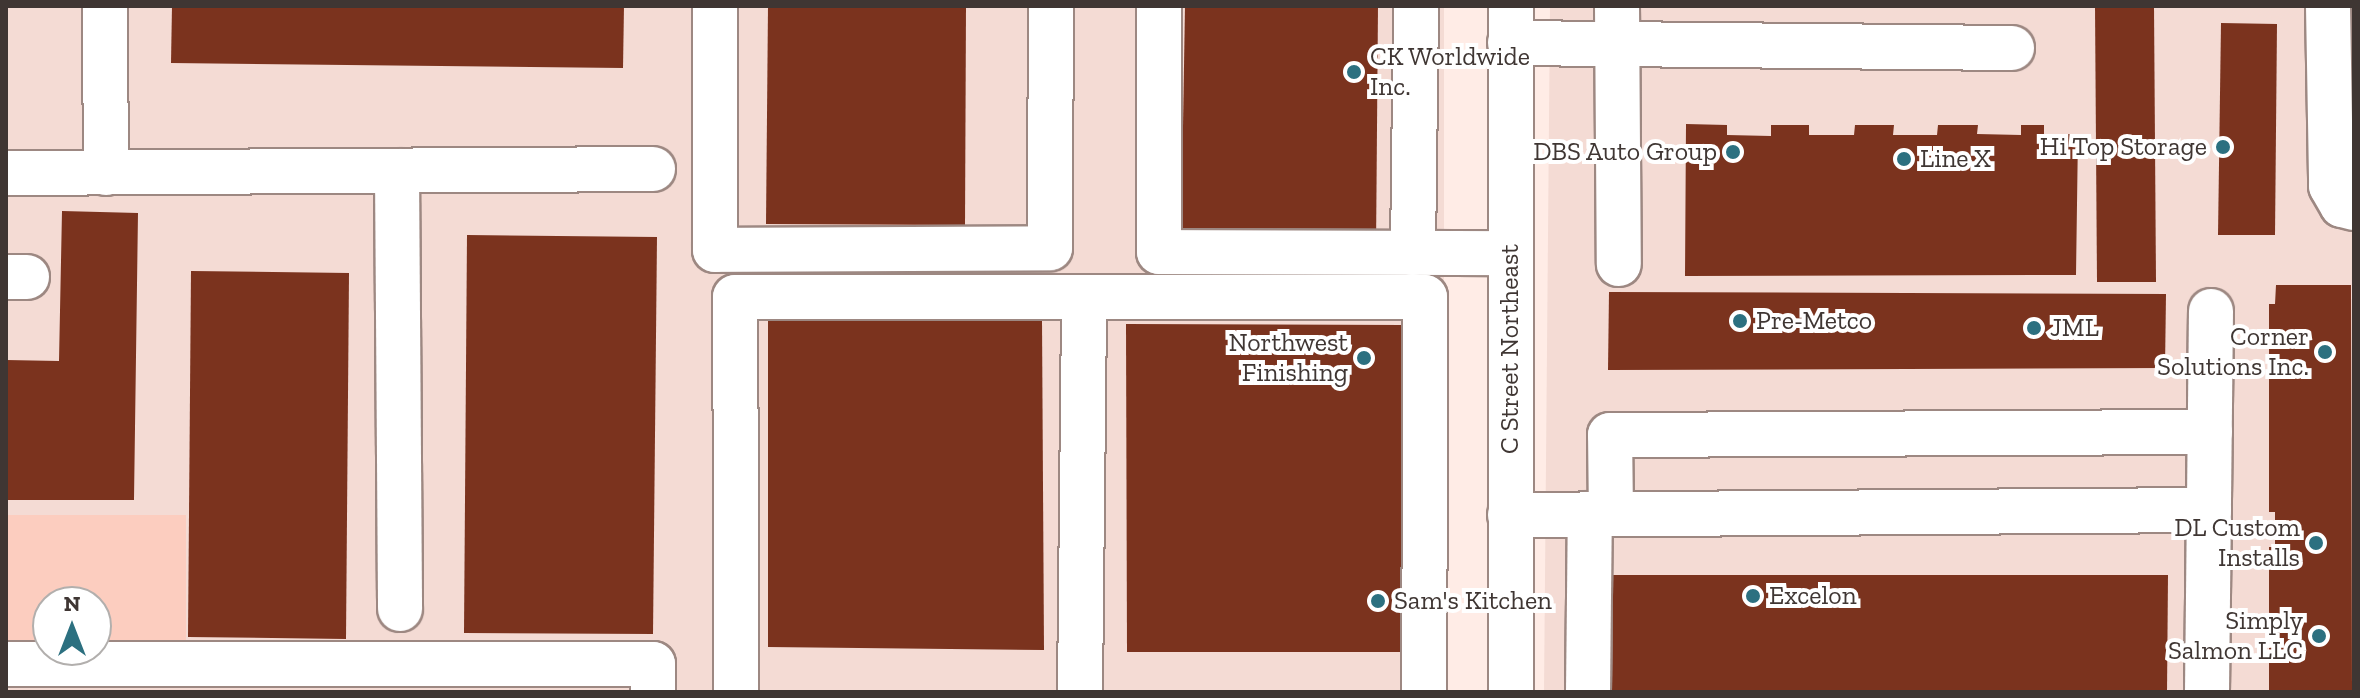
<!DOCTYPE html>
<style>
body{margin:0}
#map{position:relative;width:2360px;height:698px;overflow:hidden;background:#ffece6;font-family:"Zilla Slab",serif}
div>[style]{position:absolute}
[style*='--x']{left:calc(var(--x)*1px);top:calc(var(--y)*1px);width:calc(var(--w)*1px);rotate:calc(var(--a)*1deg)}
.built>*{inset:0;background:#f4dbd4}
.green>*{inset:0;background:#fccdbf}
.building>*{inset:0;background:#7b331e}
.roads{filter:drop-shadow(2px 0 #9d8882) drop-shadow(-2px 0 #9d8882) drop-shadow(0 2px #9d8882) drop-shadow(0 -2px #9d8882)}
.minor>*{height:44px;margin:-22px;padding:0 22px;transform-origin:22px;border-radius:22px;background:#fff}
.dots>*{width:22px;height:22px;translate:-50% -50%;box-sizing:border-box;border:4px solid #fff;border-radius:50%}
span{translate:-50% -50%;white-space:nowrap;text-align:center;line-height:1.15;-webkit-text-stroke:8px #fff;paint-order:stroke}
.poi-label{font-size:26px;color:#3f3633}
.left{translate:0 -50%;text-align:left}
.right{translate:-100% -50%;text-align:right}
.street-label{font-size:26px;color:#3f3633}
.frame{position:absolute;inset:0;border:8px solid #3f3633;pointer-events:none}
.north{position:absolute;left:32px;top:586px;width:80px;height:80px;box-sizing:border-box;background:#fff;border:2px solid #b2afad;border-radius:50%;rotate:0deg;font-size:22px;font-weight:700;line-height:32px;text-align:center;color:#3f3633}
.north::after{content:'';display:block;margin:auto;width:28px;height:36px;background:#2c7080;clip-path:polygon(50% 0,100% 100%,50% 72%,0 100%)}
</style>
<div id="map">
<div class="built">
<i style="clip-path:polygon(6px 6px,1444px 6px,1444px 692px,6px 692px,6px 645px,96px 650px,186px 515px,6px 515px)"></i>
<i style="clip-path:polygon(1550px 6px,2354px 6px,2354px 692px,1544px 692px)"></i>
</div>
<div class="green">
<i style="clip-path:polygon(6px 515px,186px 515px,186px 645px,96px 645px,96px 602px,48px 602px,48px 645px,6px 645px)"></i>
</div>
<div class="building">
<i style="clip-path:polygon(172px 6px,624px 6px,623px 68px,171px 63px)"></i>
<i style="clip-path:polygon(768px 6px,966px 6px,965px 225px,766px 224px)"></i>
<i style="clip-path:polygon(1185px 6px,1378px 6px,1376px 249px,1181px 246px)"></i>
<i style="clip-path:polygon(2095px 6px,2154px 6px,2156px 282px,2097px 282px)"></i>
<i style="clip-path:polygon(2221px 23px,2277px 24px,2275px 235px,2218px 235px)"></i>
<i style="clip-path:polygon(1686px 124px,1727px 125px,1727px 135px,1771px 136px,1771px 125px,1809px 125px,1809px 135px,1854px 135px,1855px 125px,1894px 125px,1893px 135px,1937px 135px,1938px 125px,1978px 125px,1977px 134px,2021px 135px,2021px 125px,2044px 125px,2044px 134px,2078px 134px,2076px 275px,1685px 276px)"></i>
<i style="clip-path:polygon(62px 211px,138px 213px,134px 500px,6px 500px,6px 360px,59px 361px)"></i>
<i style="clip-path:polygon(467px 235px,657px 237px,653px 634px,464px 633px)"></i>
<i style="clip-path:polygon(191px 271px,349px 273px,346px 639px,188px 637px)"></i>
<i style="clip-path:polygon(2276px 285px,2351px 285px,2352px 692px,2269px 692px,2269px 547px,2275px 547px,2275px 512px,2269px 512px,2269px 304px,2275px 304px)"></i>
<i style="clip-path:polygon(1609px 292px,2166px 294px,2165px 368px,1608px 370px)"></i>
<i style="clip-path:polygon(768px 318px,1042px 320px,1044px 650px,768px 647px)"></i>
<i style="clip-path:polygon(1126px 324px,1401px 325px,1402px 652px,1127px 652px)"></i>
<i style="clip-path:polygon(1610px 575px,2168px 575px,2167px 692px,1609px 692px)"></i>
</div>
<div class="roads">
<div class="minor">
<i style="--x:105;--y:6;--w:167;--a:89.7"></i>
<i style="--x:715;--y:6;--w:244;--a:90"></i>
<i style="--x:715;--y:250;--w:335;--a:-0.3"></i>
<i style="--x:1050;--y:248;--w:242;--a:-89.8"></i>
<i style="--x:1159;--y:6;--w:246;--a:90"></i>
<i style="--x:1159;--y:252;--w:351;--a:0.2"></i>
<i style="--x:1511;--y:6;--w:686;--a:90"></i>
<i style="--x:1617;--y:6;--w:258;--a:89.6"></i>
<i style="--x:2328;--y:6;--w:180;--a:89"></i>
<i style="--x:2331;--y:186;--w:22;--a:60"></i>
<i style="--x:2342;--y:205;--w:12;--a:14"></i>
<i style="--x:1510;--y:43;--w:502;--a:0.57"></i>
<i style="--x:397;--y:171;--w:438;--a:89.6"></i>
<i style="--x:6;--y:173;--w:647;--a:-0.35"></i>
<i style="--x:1413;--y:253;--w:247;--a:-89.3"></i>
<i style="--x:6;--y:277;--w:21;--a:0"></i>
<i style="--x:1611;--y:514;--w:79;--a:-90.7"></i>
<i style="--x:1610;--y:435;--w:600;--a:-0.29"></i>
<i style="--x:1510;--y:515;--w:699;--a:-0.41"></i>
<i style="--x:6;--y:664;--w:647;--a:0"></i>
<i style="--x:653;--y:664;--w:28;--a:90"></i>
<i style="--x:736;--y:692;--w:395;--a:-90.1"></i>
<i style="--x:735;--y:297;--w:690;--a:0"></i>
<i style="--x:1425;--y:297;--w:395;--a:90.1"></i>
<i style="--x:1080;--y:692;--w:395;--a:-89.4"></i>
<i style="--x:1588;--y:692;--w:178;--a:-89.4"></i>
<i style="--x:2207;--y:692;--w:381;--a:-89.4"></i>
</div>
</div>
<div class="dots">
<i style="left:1354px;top:72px;background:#2c7080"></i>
<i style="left:2223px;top:147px;background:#2c7080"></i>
<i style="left:1733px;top:152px;background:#2c7080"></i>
<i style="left:1904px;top:159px;background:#2c7080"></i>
<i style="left:1740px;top:321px;background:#2c7080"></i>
<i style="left:2034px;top:328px;background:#2c7080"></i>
<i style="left:2325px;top:352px;background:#2c7080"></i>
<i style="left:1364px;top:358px;background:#2c7080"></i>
<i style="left:2316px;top:543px;background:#2c7080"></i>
<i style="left:1753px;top:596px;background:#2c7080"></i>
<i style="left:1378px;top:601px;background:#2c7080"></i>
<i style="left:2319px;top:636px;background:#2c7080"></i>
</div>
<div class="poi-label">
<span class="left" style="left:1370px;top:72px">CK Worldwide<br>Inc.</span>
<span class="right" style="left:2207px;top:147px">Hi Top Storage</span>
<span class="right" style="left:1717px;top:152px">DBS Auto Group</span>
<span class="left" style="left:1920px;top:159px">Line X</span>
<span class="left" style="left:1756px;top:321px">Pre-Metco</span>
<span class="left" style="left:2050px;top:328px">JML</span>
<span class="right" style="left:2309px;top:352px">Corner<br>Solutions Inc.</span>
<span class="right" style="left:1348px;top:358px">Northwest<br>Finishing</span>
<span class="right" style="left:2300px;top:543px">DL Custom<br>Installs</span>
<span class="left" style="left:1769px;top:596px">Excelon</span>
<span class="left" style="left:1394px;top:601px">Sam's Kitchen</span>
<span class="right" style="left:2303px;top:636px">Simply<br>Salmon LLC</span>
</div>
<div class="street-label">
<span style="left:1510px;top:349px;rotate:-90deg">C Street Northeast</span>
</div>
<div class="frame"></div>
<div class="north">N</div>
</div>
